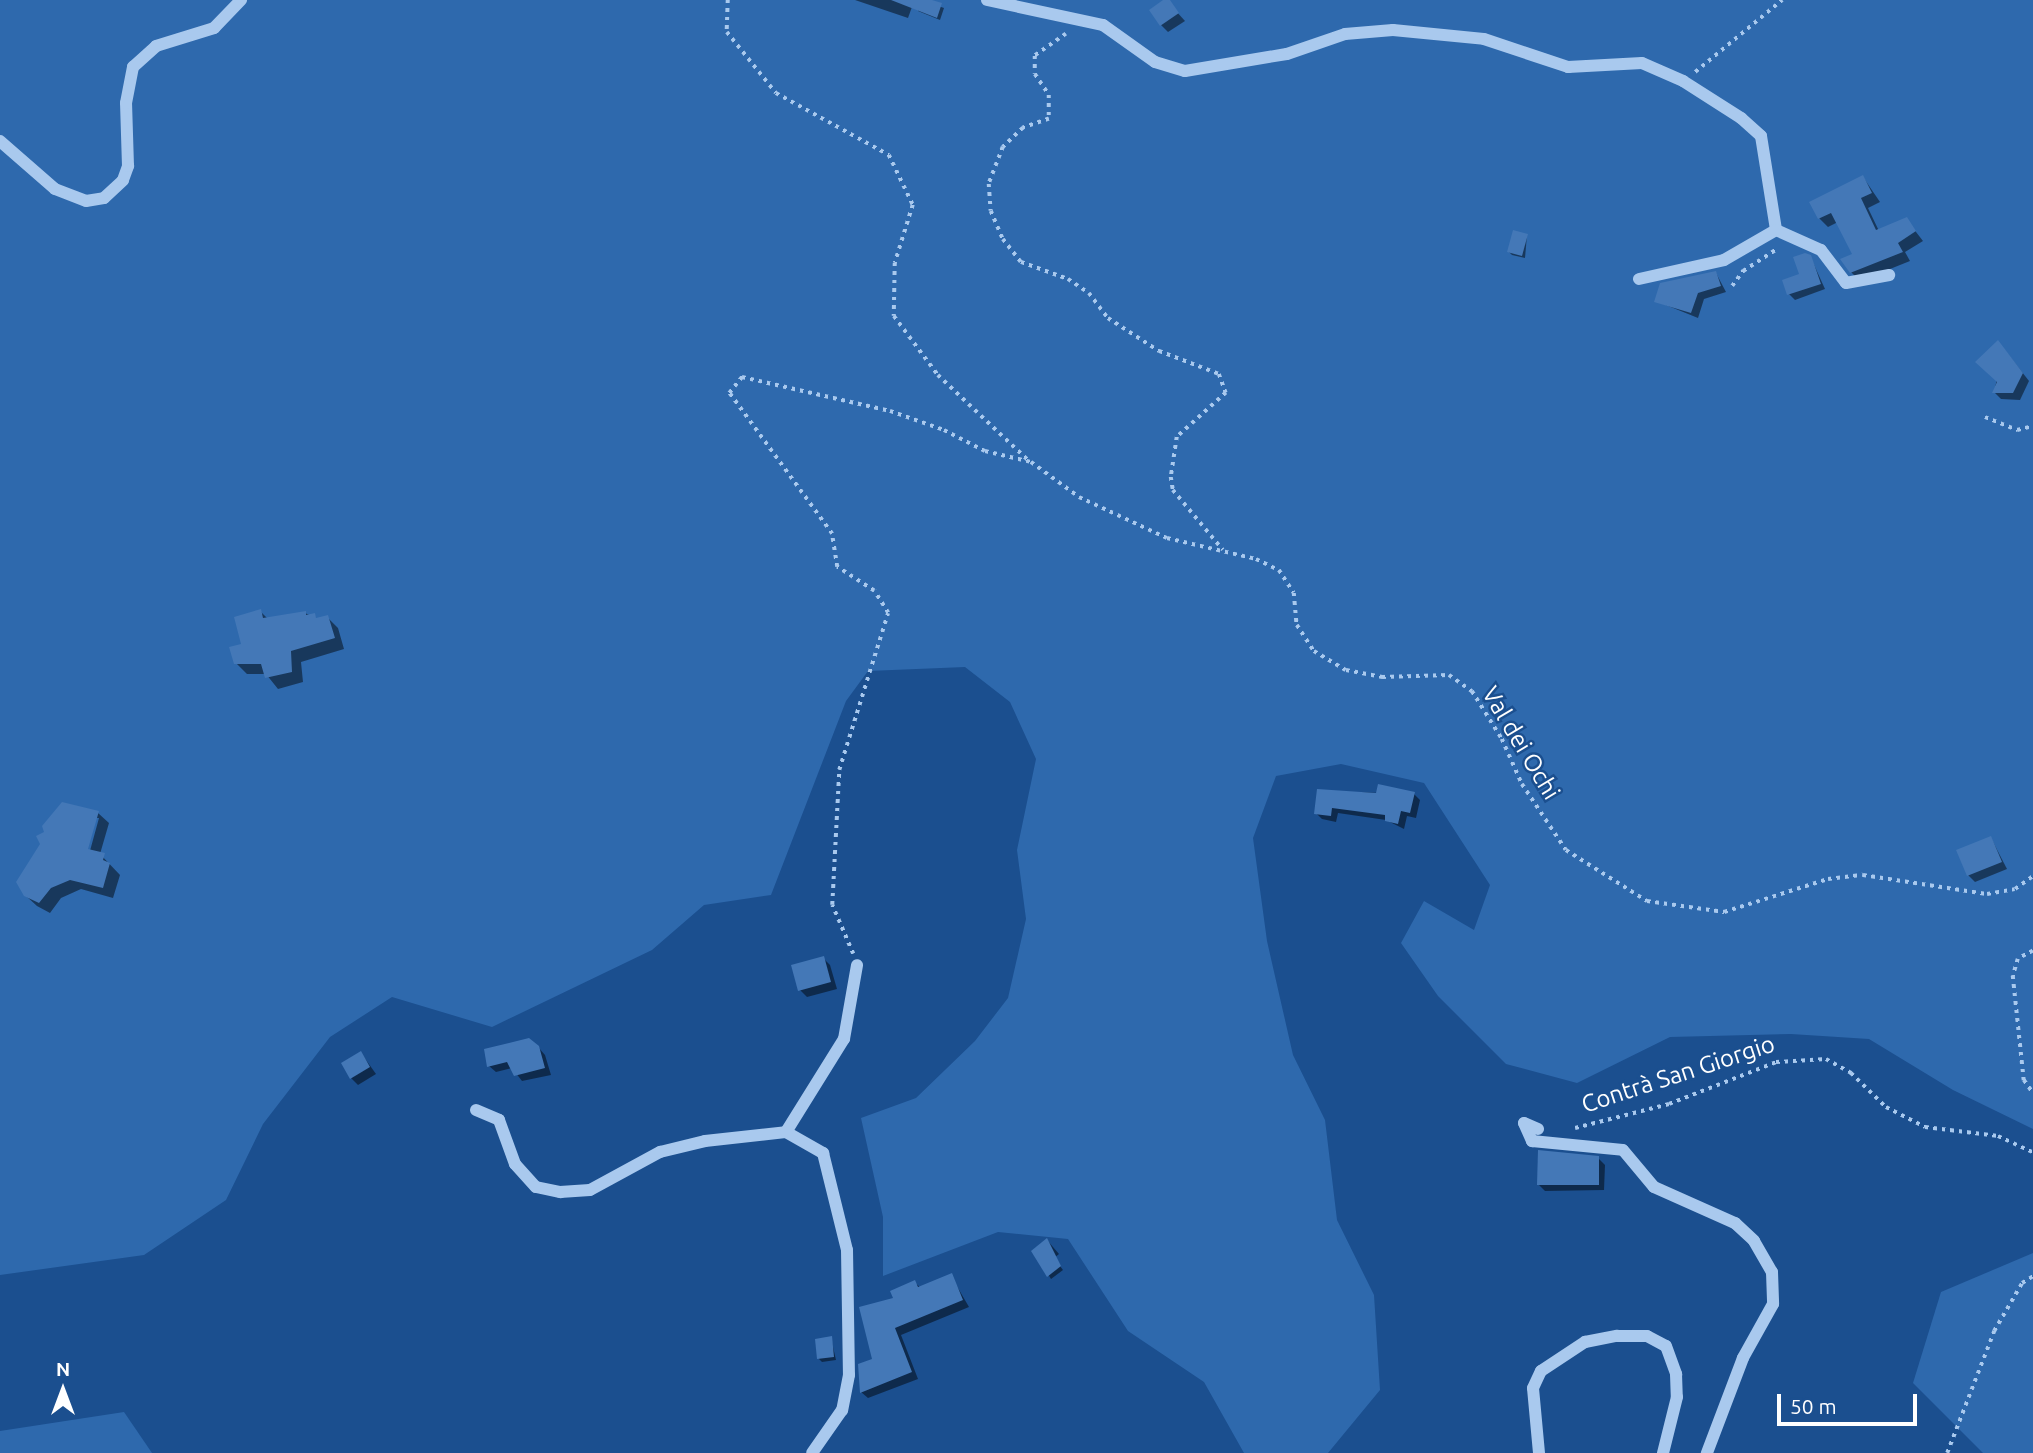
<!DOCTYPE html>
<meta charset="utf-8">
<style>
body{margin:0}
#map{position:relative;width:2033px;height:1453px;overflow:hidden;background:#1b4f8f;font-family:Ubuntu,sans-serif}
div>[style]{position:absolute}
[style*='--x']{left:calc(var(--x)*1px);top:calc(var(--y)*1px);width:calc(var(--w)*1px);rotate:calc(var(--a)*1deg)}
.green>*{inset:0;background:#2e69ad}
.shadow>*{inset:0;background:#0007}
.building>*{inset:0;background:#4478b7}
.path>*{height:3.5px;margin-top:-1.75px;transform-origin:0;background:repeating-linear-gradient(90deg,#a9c9ee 0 3.5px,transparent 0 8.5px)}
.minor>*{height:12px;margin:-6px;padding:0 6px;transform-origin:6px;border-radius:6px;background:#a9c9ee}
span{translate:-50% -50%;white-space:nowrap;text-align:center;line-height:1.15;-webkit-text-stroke:5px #1b4f8f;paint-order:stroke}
.street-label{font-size:24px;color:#fff}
.north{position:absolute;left:28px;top:1355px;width:70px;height:70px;-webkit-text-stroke:5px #1b4f8f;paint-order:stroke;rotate:0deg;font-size:19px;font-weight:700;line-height:28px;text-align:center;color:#fff}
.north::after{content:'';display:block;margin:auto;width:24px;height:32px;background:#fff;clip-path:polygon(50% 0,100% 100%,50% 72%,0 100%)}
.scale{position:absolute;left:1777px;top:1394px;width:140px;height:32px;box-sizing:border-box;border:4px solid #fff;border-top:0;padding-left:9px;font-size:21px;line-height:24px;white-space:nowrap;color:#fff;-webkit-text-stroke:5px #1b4f8f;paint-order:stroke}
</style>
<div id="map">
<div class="green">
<i style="clip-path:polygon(0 0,2033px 0,2033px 1129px,1953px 1090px,1869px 1039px,1791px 1034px,1670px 1037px,1577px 1083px,1506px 1064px,1438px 996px,1401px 943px,1424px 901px,1474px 930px,1490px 885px,1424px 783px,1341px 764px,1276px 776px,1253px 838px,1267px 941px,1293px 1055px,1325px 1120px,1337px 1220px,1374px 1295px,1380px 1390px,1328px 1453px,1244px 1453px,1204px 1382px,1128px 1331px,1068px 1239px,998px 1232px,883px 1276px,883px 1217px,861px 1118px,916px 1098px,975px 1041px,1008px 998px,1026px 919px,1017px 850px,1036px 759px,1010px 702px,965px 667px,868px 671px,846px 701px,771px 895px,704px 905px,652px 950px,492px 1027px,392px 997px,330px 1037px,263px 1124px,226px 1200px,144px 1255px,0 1275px)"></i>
<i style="clip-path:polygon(2033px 1253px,2033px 1453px,1983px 1453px,1913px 1383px,1941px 1292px)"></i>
<i style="clip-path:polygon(124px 1412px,152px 1453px,0 1453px,0 1431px)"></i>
</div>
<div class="shadow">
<i style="clip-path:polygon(855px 0,909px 0,913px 4px,908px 18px)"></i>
<i style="clip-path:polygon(921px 0,944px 8px,940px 20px,918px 11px)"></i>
<i style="clip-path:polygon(1166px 0,1185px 21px,1168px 32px,1161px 25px)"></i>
<i style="clip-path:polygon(1863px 177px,1880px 202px,1868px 208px,1879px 231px,1906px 219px,1923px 241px,1905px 252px,1910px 261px,1860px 281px,1851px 272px,1854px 255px,1838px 222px,1828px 227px,1819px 218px)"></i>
<i style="clip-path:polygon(1527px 235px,1525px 258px,1512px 255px,1509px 252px)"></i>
<i style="clip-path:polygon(1810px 256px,1825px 289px,1795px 300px,1789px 294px)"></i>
<i style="clip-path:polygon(1716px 273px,1726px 292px,1704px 299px,1698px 318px,1656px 301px)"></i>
<i style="clip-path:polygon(2004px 349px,2029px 381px,2020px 400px,2001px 399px,1994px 392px)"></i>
<i style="clip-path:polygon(260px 611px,268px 619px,305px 613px,318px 619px,327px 617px,338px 628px,344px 649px,301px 662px,303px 682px,278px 689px,266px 674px,247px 674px,236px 663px)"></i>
<i style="clip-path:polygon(1319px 791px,1414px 794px,1420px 800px,1416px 818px,1407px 816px,1404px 829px,1386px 820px,1338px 813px,1336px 822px,1322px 819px,1316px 813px)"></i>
<i style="clip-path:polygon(evenodd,98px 813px,109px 823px,100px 854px,120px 875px,113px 898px,81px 889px,61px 898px,50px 913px,37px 906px,25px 895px,98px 813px,95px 818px,99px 818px,88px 858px,84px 857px,95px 818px)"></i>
<i style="clip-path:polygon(1991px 838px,2007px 869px,1975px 882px,1968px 875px)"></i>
<i style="clip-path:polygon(823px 958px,830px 965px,837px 989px,807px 997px,800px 990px)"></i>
<i style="clip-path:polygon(538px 1047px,545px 1055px,551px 1075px,522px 1081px,512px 1068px,496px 1072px,489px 1066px)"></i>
<i style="clip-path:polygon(361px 1053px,376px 1074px,358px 1085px,351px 1078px)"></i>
<i style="clip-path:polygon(1598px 1158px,1605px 1165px,1604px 1190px,1545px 1191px,1539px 1185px)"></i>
<i style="clip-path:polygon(1047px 1240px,1059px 1254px,1054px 1258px,1063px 1270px,1051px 1279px,1034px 1251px)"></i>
<i style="clip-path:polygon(951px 1276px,969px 1307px,901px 1335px,918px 1379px,868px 1398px,861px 1392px,914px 1282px,921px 1288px)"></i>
<i style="clip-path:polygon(831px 1338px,836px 1360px,822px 1362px,819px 1359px)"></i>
</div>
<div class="building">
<i style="clip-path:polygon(891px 0,932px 0,942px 3px,937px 18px)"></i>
<i style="clip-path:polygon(1163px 0,1170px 0,1179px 13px,1160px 26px,1149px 10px)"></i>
<i style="clip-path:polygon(1863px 175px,1872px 193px,1861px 198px,1876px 230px,1907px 217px,1916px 231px,1898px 243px,1903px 252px,1850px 273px,1840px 259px,1852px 254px,1831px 213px,1818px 219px,1809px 202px)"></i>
<i style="clip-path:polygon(1513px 230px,1528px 234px,1522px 256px,1507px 252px)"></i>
<i style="clip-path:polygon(1805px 253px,1811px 255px,1821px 284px,1787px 295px,1782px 280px,1799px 274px,1793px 257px)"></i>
<i style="clip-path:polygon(1716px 271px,1721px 286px,1698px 293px,1691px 313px,1654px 302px,1660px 283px)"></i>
<i style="clip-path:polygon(1998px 340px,2023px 373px,2013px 393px,1992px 393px,1997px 382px,1975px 362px)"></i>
<i style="clip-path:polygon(261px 609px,263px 618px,306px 611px,306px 615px,315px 613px,316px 618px,328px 615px,335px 638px,291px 651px,292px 672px,265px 678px,261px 664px,234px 664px,229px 647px,241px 644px,234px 617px)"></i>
<i style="clip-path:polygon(1378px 784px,1415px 792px,1410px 813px,1401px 811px,1398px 824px,1385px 821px,1385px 815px,1332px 808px,1331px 816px,1314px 814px,1317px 789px,1376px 793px)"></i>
<i style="clip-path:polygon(62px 802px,99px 811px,88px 849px,105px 853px,103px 860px,110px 863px,103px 888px,70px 880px,51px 888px,39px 903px,24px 896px,16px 882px,40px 844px,36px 836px,44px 832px,42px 826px)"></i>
<i style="clip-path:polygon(1991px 836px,2002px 862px,1967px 876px,1956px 850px)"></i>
<i style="clip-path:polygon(824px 956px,831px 982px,798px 991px,791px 965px)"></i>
<i style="clip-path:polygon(529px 1038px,539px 1046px,545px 1068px,514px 1076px,507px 1062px,487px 1067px,484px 1049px)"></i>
<i style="clip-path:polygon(361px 1051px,370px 1067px,350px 1079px,341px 1063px)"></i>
<i style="clip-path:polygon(1538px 1150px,1599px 1156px,1599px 1185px,1537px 1185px)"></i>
<i style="clip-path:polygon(1047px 1238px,1061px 1266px,1047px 1277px,1031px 1251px)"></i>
<i style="clip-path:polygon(952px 1273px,963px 1300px,895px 1328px,912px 1372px,860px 1393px,858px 1364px,872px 1359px,859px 1307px,893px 1298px,890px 1291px,915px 1280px,918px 1287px)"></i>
<i style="clip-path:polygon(832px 1336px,834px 1357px,817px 1359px,815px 1339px)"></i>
</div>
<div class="path">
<i style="--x:728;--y:0;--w:32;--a:92"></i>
<i style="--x:727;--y:32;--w:78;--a:51.2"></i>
<i style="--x:776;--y:93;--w:129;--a:28.8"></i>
<i style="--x:889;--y:155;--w:55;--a:64.4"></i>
<i style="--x:913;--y:205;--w:61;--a:107.2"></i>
<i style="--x:895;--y:263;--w:53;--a:91.1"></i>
<i style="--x:894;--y:316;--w:74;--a:53.3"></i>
<i style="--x:938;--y:375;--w:125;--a:43.4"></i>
<i style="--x:1066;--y:34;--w:38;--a:145"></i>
<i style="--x:1035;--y:56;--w:18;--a:90"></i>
<i style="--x:1035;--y:74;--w:25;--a:56"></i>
<i style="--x:1049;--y:95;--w:24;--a:90"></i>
<i style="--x:1049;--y:119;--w:28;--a:161"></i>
<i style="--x:1023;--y:128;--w:28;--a:136"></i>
<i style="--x:1003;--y:147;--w:40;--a:111"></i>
<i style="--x:989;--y:184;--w:27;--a:86"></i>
<i style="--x:991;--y:211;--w:30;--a:67"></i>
<i style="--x:1003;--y:239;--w:29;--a:52"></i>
<i style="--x:1021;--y:262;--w:50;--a:19.9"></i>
<i style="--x:1068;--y:279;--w:25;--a:34"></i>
<i style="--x:1089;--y:293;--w:31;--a:53"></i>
<i style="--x:1108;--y:318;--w:61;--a:32.9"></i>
<i style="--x:1159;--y:351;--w:64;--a:21"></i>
<i style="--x:1219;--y:374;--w:20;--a:70"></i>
<i style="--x:1226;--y:393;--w:66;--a:138.1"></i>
<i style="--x:1177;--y:437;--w:40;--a:98.5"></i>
<i style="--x:1171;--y:477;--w:13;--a:81"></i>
<i style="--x:1173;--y:490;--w:78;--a:50.2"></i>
<i style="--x:1695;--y:72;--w:113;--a:-39.6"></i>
<i style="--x:1732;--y:286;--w:19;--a:-54"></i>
<i style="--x:1743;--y:271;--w:38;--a:-33"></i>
<i style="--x:1985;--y:417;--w:35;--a:22"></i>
<i style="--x:2017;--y:430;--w:16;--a:-14"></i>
<i style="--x:2033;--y:951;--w:17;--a:152"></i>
<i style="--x:2018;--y:959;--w:18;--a:106"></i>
<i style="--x:2013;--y:976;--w:105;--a:84"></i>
<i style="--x:2024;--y:1080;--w:16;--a:55"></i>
<i style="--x:853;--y:954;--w:53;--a:-113.2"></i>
<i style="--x:832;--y:905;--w:135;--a:-87"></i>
<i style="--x:839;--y:770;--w:164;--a:-72.7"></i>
<i style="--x:888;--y:613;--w:26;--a:-122"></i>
<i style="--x:874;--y:591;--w:44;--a:-147"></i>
<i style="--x:837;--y:567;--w:33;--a:-99"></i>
<i style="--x:832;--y:534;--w:175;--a:-126.1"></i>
<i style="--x:729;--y:393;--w:21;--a:-51"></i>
<i style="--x:742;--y:377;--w:152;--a:12.9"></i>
<i style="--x:890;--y:411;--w:57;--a:19.4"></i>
<i style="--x:944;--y:430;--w:46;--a:27.1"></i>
<i style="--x:985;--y:451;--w:47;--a:13.4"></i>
<i style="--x:1031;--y:462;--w:59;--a:36.1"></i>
<i style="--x:1079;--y:497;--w:97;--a:25"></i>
<i style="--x:1167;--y:538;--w:91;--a:13.3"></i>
<i style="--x:1256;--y:559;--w:25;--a:26"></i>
<i style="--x:1279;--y:570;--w:27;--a:57"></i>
<i style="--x:1294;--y:593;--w:32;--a:85"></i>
<i style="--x:1297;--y:625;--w:31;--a:57"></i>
<i style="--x:1314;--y:651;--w:37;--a:31"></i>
<i style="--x:1346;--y:670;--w:37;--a:11"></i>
<i style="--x:1382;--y:677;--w:67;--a:-1.7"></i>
<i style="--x:1449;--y:675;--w:28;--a:35"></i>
<i style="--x:1472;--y:691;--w:57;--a:58"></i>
<i style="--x:1502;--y:739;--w:49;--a:66"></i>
<i style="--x:1522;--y:784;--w:79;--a:56.3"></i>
<i style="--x:1566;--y:850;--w:96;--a:32.2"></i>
<i style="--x:1647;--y:901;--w:78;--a:8.1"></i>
<i style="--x:1724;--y:912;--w:109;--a:-17.6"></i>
<i style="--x:1828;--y:879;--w:35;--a:-7"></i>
<i style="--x:1863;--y:875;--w:125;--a:8.7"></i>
<i style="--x:1987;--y:894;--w:28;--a:-10"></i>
<i style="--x:2015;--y:889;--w:22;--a:-36"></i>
<i style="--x:1575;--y:1128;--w:97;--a:-14.3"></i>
<i style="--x:1669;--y:1104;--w:115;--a:-21.4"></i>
<i style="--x:1776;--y:1062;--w:50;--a:-3.4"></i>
<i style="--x:1826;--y:1059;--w:29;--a:29"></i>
<i style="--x:1851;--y:1073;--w:49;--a:44.2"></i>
<i style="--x:1886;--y:1107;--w:44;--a:27.1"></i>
<i style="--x:1925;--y:1127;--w:74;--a:7"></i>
<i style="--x:1998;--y:1136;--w:38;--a:25"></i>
<i style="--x:1947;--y:1453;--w:131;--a:-68.9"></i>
<i style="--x:1994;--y:1331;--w:56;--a:-59.7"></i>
<i style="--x:2022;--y:1283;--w:13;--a:-32"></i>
</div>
<div class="minor">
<i style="--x:987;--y:0;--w:119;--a:12.2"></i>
<i style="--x:1103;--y:25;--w:64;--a:35.4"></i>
<i style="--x:1155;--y:62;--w:31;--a:17"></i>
<i style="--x:1185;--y:71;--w:103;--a:-9.5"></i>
<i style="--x:1287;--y:54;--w:61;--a:-19"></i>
<i style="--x:1345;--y:34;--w:48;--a:-4.8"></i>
<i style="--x:1393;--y:30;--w:91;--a:5.6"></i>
<i style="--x:1484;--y:39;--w:89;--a:18.4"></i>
<i style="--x:1568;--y:67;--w:74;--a:-3.1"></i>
<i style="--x:1642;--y:63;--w:45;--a:23.7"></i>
<i style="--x:1683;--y:81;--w:69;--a:32.5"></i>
<i style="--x:1741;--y:118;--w:27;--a:42"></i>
<i style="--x:1761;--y:136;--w:95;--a:80.9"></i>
<i style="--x:0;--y:141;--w:73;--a:41.1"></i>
<i style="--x:55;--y:189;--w:33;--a:21"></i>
<i style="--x:86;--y:201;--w:18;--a:-9"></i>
<i style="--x:104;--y:198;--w:26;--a:-43"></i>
<i style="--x:123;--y:180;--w:15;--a:-70"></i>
<i style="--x:128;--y:166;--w:63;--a:-91.8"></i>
<i style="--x:126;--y:103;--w:37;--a:-79"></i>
<i style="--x:133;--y:67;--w:31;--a:-42"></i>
<i style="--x:156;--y:46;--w:61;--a:-17.2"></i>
<i style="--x:214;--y:28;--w:39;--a:-46"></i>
<i style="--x:1776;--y:230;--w:49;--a:24"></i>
<i style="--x:1821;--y:250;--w:41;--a:52.9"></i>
<i style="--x:1846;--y:283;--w:44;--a:-10.5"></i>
<i style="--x:1639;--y:279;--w:87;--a:-12.6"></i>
<i style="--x:1724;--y:260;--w:60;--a:-30"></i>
<i style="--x:476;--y:1110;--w:25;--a:23"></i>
<i style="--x:499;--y:1120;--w:47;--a:70"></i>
<i style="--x:515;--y:1164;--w:31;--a:48"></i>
<i style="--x:536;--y:1187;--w:25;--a:12"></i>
<i style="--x:560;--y:1192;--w:30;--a:-4"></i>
<i style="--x:590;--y:1190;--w:80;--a:-28.5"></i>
<i style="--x:660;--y:1152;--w:46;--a:-13.7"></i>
<i style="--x:705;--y:1141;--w:81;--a:-6.3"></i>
<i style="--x:786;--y:1132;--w:43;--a:29.6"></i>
<i style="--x:823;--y:1153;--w:100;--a:76.1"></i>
<i style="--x:847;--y:1250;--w:125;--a:89.1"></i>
<i style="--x:849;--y:1375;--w:36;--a:101"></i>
<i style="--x:842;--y:1410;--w:52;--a:124.9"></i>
<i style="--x:1538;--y:1129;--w:15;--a:-157"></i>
<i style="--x:1524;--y:1123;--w:20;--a:66"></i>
<i style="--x:1532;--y:1141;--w:91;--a:5.6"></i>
<i style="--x:1623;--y:1150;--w:48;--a:50"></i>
<i style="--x:1654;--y:1187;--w:89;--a:24"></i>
<i style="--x:1735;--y:1223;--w:26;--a:43"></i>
<i style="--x:1754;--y:1241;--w:36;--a:60"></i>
<i style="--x:1772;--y:1272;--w:32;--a:88"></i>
<i style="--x:1773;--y:1304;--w:62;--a:119.1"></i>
<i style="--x:1743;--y:1358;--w:102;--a:110.8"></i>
<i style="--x:786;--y:1132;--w:110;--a:-58.1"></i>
<i style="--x:844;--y:1039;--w:75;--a:-80"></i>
<i style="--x:1539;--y:1453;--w:65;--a:-95.3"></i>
<i style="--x:1533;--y:1388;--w:19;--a:-65"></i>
<i style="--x:1541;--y:1371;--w:53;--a:-33.4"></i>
<i style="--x:1585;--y:1342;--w:33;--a:-11"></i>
<i style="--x:1617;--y:1336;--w:30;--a:0"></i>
<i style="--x:1647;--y:1336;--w:21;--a:28"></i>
<i style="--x:1666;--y:1346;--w:30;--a:70"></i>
<i style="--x:1676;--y:1374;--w:23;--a:88"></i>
<i style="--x:1677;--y:1397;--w:58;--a:104"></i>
</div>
<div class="street-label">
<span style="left:1521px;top:743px;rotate:59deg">Val dei Ochi</span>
<span style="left:1678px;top:1074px;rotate:-18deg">Contrà San Giorgio</span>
</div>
<div class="north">N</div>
<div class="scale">50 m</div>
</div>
